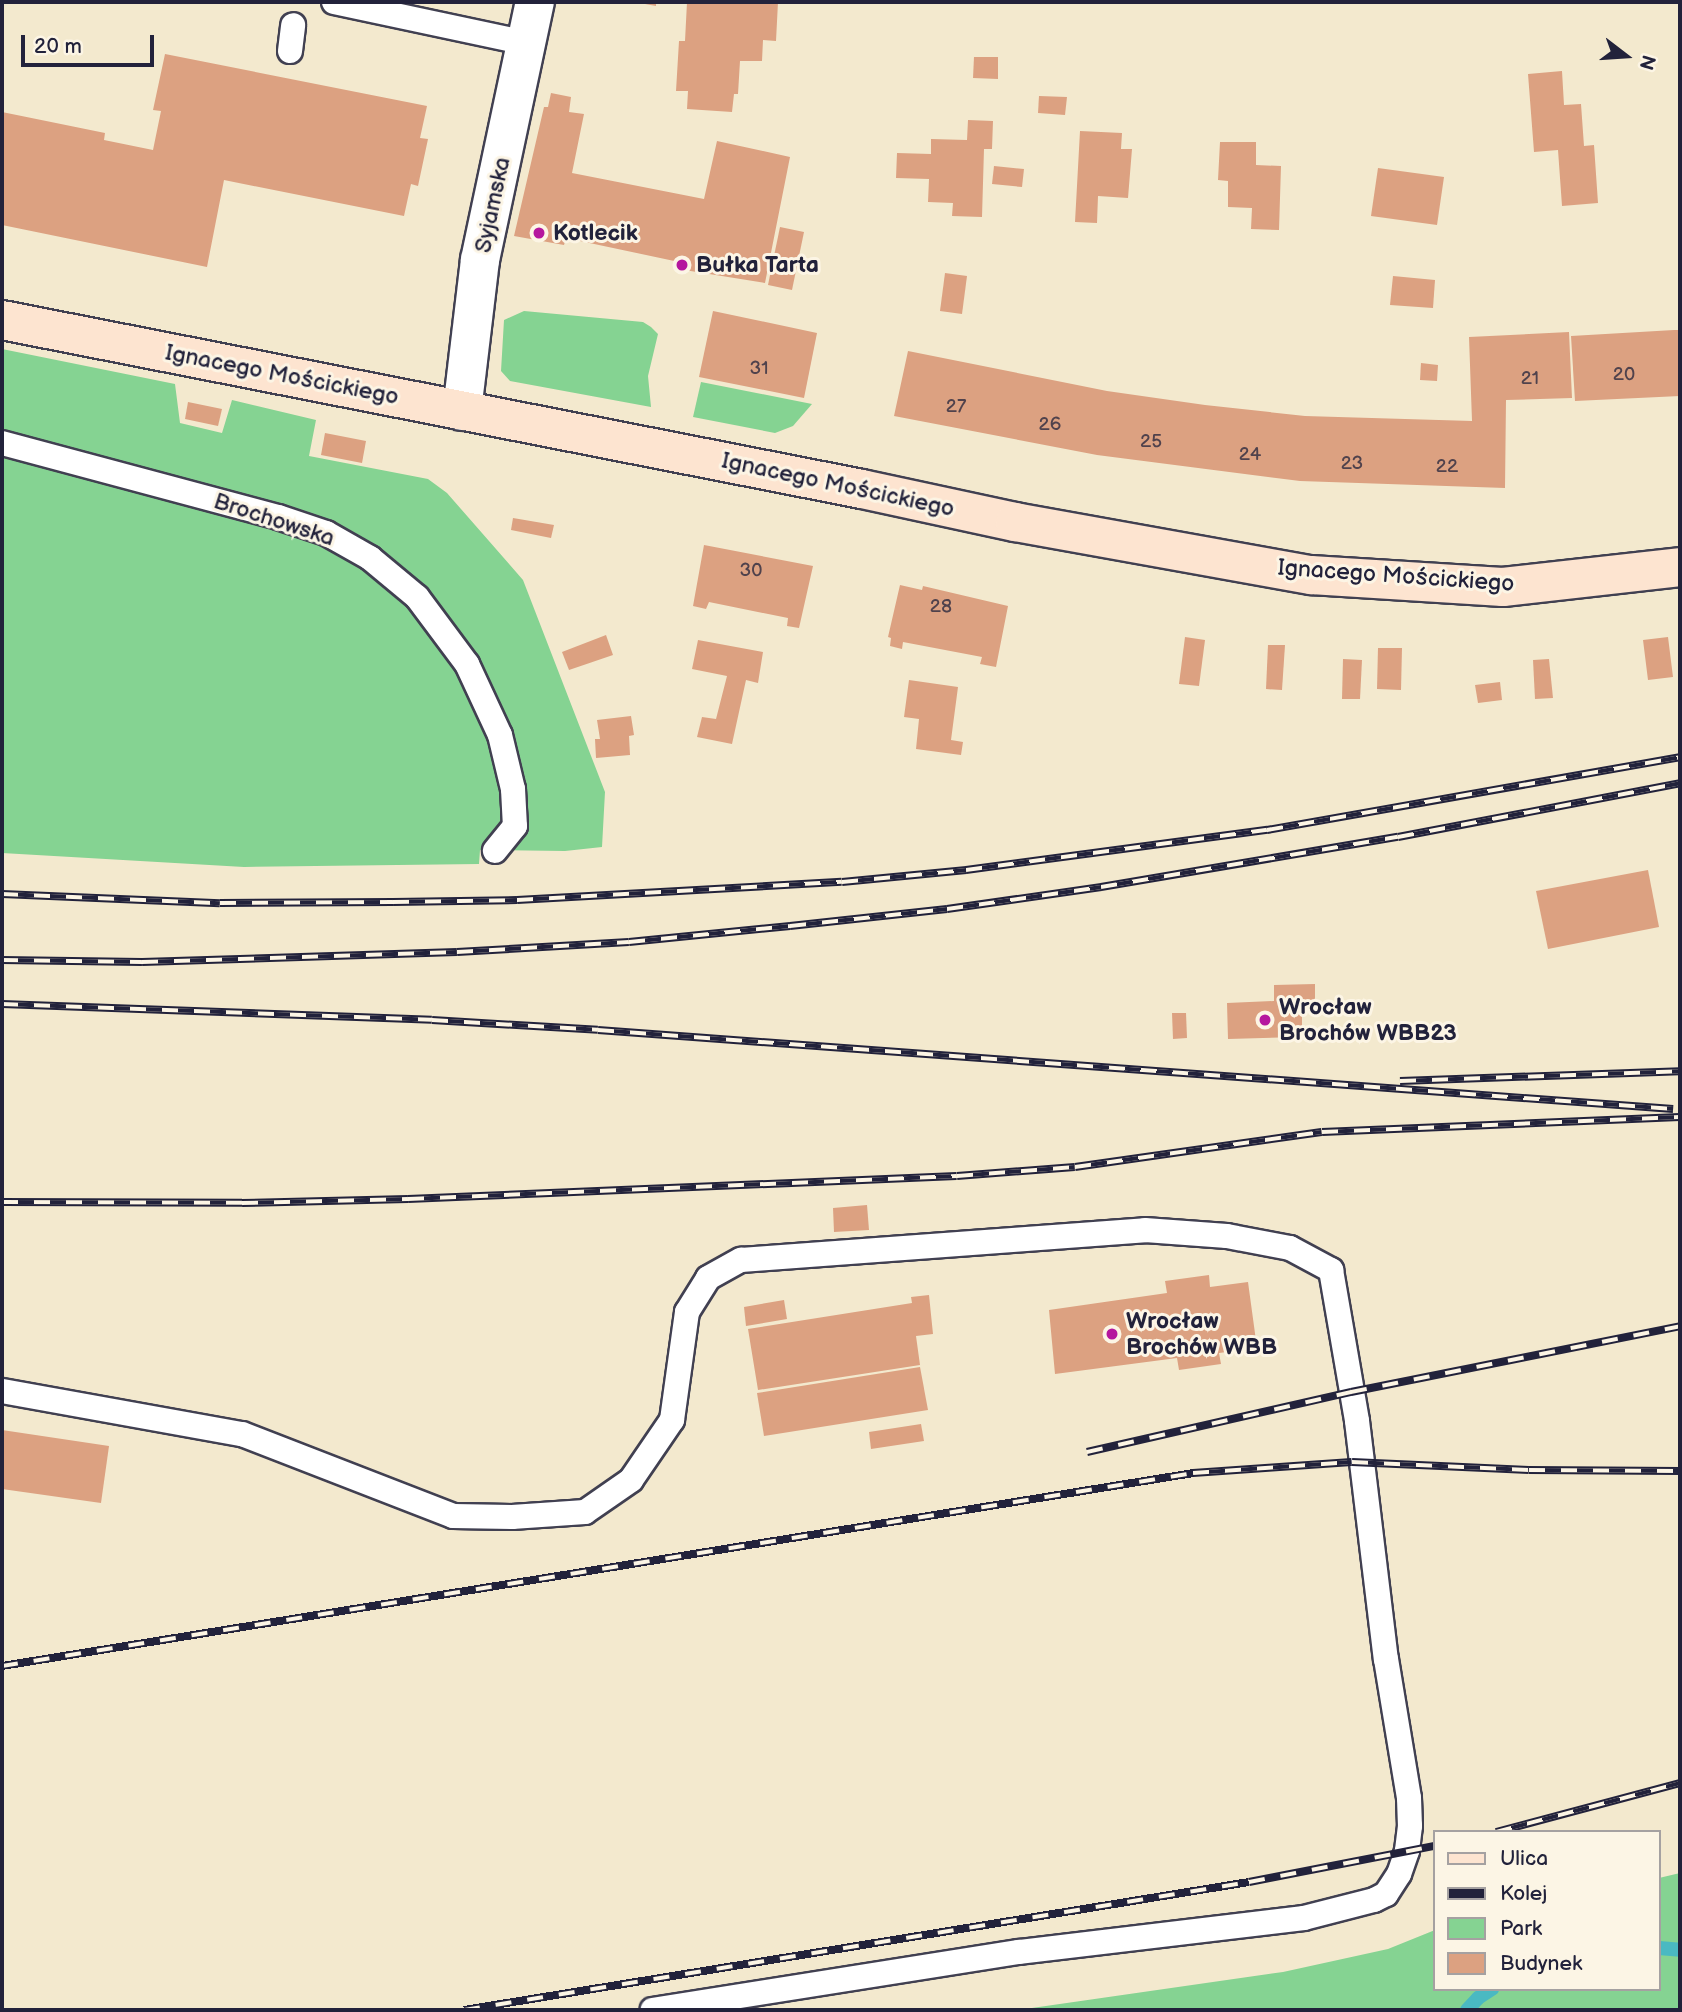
<!DOCTYPE html>
<meta charset="utf-8">
<style>
body{margin:0}
#map{position:relative;width:1682px;height:2012px;overflow:hidden;background:#f3e9ce;font-family:"Balsamiq Sans",sans-serif}
div>[style]{position:absolute}
[style*='--x']{left:calc(var(--x)*1px);top:calc(var(--y)*1px);width:calc(var(--w)*1px);rotate:calc(var(--a)*1deg)}
.green>*{inset:0;background:#85d392}
.stream>*{height:14px;margin:-7px;padding:0 7px;transform-origin:7px;border-radius:7px;background:#4ab9c2}
.building>*{inset:0;background:#dca181}
.roads{filter:drop-shadow(2px 0 #414051) drop-shadow(-2px 0 #414051) drop-shadow(0 2px #414051) drop-shadow(0 -2px #414051)}
.lane>*{height:24px;margin:-12px;padding:0 12px;transform-origin:12px;border-radius:12px;background:#fff}
.street>*{height:38px;margin:-19px;padding:0 19px;transform-origin:19px;border-radius:19px;background:#fff}
.secondary>*{height:38px;margin:-19px;padding:0 19px;transform-origin:19px;border-radius:19px;background:#fde4d0}
.rail>*{height:8px;margin-top:-4px;transform-origin:0;background:repeating-linear-gradient(90deg,#fcf5e5 0 16px,#22223b 0 32px);box-sizing:border-box;border-block:2px solid #22223b}
.dots>*{width:19px;height:19px;translate:-50% -50%;box-sizing:border-box;border:4px solid #fcf5e5;border-radius:50%}
span{translate:-50% -50%;white-space:nowrap;text-align:center;line-height:1.15;-webkit-text-stroke:6px #fcf5e5;paint-order:stroke}
.number-label{font-size:19px;color:#50424c}
.number-label span{-webkit-text-stroke-width:0}
.street-label{font-size:23px;color:#22223b}
.poi-label{font-size:23px;color:#22223b;font-weight:700}
.left{translate:0 -50%;text-align:left}
.frame{position:absolute;inset:0;border:4px solid #22223b;pointer-events:none}
.legend{position:absolute;left:1433px;top:1830px;width:228px;height:161px;box-sizing:border-box;background:#fcf5e5;border:2px solid #a5a1a1;margin:0;padding:9px 12px;list-style:none;font-size:21px;color:#22223b}
.legend li{display:flex;align-items:center;gap:14px;height:35px}
.legend b{width:35px;border:2px solid #a5a1a1}
.north{position:absolute;left:1591px;top:21px;width:70px;height:70px;-webkit-text-stroke:5px #fcf5e5;paint-order:stroke;rotate:107deg;font-size:19px;font-weight:700;line-height:28px;text-align:center;color:#22223b}
.north::after{content:'';display:block;margin:auto;width:24px;height:32px;background:#22223b;clip-path:polygon(50% 0,100% 100%,50% 72%,0 100%)}
.scale{position:absolute;left:21px;top:35px;width:133px;height:32px;box-sizing:border-box;border:4px solid #22223b;border-top:0;padding-left:9px;font-size:21px;line-height:24px;white-space:nowrap;color:#22223b;-webkit-text-stroke:5px #fcf5e5;paint-order:stroke}
</style>
<div id="map">
<div class="green">
<i style="clip-path:polygon(524px 311px,643px 322px,651px 327px,658px 334px,648px 376px,651px 407px,510px 381px,501px 371px,504px 320px)"></i>
<i style="clip-path:polygon(2px 349px,175px 384px,180px 423px,222px 433px,232px 400px,316px 420px,309px 456px,428px 479px,447px 493px,523px 580px,605px 792px,602px 847px,565px 851px,480px 850px,479px 864px,244px 867px,2px 853px)"></i>
<i style="clip-path:polygon(701px 382px,807px 403px,812px 404px,793px 426px,775px 433px,693px 417px)"></i>
<i style="clip-path:polygon(1680px 1873px,1680px 2010px,1018px 2010px,1283px 1972px,1388px 1949px,1435px 1930px,1435px 1989px,1659px 1989px,1659px 1878px)"></i>
</div>
<div class="stream">
<i style="--x:1659;--y:1948;--w:21;--a:5"></i>
<i style="--x:1467;--y:2010;--w:16;--a:-47"></i>
<i style="--x:1478;--y:1998;--w:17;--a:-33"></i>
</div>
<div class="building">
<i style="clip-path:polygon(634px 2px,656px 2px,656px 6px)"></i>
<i style="clip-path:polygon(687px 2px,778px 2px,776px 41px,763px 40px,762px 61px,740px 61px,738px 94px,734px 94px,732px 112px,687px 109px,688px 91px,676px 91px,679px 41px,685px 41px)"></i>
<i style="clip-path:polygon(165px 54px,427px 106px,420px 138px,428px 139px,418px 186px,411px 184px,404px 216px,224px 180px,207px 267px,2px 225px,2px 112px,105px 133px,104px 140px,153px 150px,161px 111px,153px 110px)"></i>
<i style="clip-path:polygon(974px 57px,998px 57px,998px 79px,973px 78px)"></i>
<i style="clip-path:polygon(1562px 71px,1564px 105px,1581px 104px,1584px 146px,1594px 145px,1598px 203px,1562px 206px,1558px 150px,1534px 152px,1528px 74px)"></i>
<i style="clip-path:polygon(551px 93px,571px 97px,569px 112px,584px 114px,572px 173px,704px 199px,717px 141px,790px 157px,765px 283px,678px 269px,679px 262px,566px 238px,564px 245px,514px 236px,544px 107px,548px 107px)"></i>
<i style="clip-path:polygon(1039px 96px,1067px 97px,1065px 115px,1038px 113px)"></i>
<i style="clip-path:polygon(968px 120px,993px 121px,992px 149px,984px 149px,982px 217px,952px 216px,953px 203px,928px 202px,929px 179px,896px 178px,897px 153px,931px 154px,931px 139px,967px 140px)"></i>
<i style="clip-path:polygon(1080px 131px,1122px 133px,1121px 149px,1132px 149px,1128px 198px,1098px 196px,1097px 223px,1075px 222px)"></i>
<i style="clip-path:polygon(1220px 142px,1256px 142px,1256px 165px,1281px 166px,1279px 230px,1251px 229px,1252px 208px,1228px 207px,1228px 181px,1218px 180px)"></i>
<i style="clip-path:polygon(994px 166px,1024px 169px,1022px 187px,992px 184px)"></i>
<i style="clip-path:polygon(1378px 168px,1444px 177px,1437px 225px,1371px 216px)"></i>
<i style="clip-path:polygon(780px 227px,804px 232px,792px 290px,768px 285px)"></i>
<i style="clip-path:polygon(945px 273px,967px 276px,962px 314px,940px 311px)"></i>
<i style="clip-path:polygon(1393px 276px,1435px 280px,1433px 308px,1390px 305px)"></i>
<i style="clip-path:polygon(713px 311px,817px 333px,804px 398px,699px 377px)"></i>
<i style="clip-path:polygon(1674px 330px,1680px 330px,1680px 396px,1575px 401px,1571px 336px)"></i>
<i style="clip-path:polygon(1569px 332px,1572px 398px,1506px 400px,1505px 488px,1300px 481px,1097px 455px,894px 416px,908px 351px,1107px 391px,1205px 405px,1305px 416px,1472px 421px,1469px 337px)"></i>
<i style="clip-path:polygon(1421px 363px,1438px 365px,1437px 381px,1420px 380px)"></i>
<i style="clip-path:polygon(188px 402px,222px 409px,218px 426px,185px 419px)"></i>
<i style="clip-path:polygon(325px 433px,366px 441px,362px 463px,321px 455px)"></i>
<i style="clip-path:polygon(513px 518px,554px 525px,551px 538px,511px 530px)"></i>
<i style="clip-path:polygon(704px 545px,813px 566px,799px 628px,787px 626px,788px 618px,709px 602px,706px 609px,693px 606px)"></i>
<i style="clip-path:polygon(900px 585px,922px 590px,923px 586px,1008px 606px,996px 667px,980px 664px,982px 657px,903px 642px,902px 649px,890px 646px,891px 638px,888px 637px)"></i>
<i style="clip-path:polygon(606px 635px,613px 655px,569px 670px,562px 652px)"></i>
<i style="clip-path:polygon(1185px 637px,1205px 640px,1199px 686px,1179px 684px)"></i>
<i style="clip-path:polygon(1668px 637px,1673px 677px,1648px 680px,1643px 640px)"></i>
<i style="clip-path:polygon(698px 640px,763px 652px,758px 683px,746px 680px,732px 744px,697px 737px,702px 717px,716px 719px,727px 676px,692px 669px)"></i>
<i style="clip-path:polygon(1268px 645px,1285px 645px,1282px 690px,1266px 689px)"></i>
<i style="clip-path:polygon(1378px 648px,1402px 648px,1401px 690px,1377px 689px)"></i>
<i style="clip-path:polygon(1343px 659px,1362px 660px,1360px 699px,1342px 699px)"></i>
<i style="clip-path:polygon(1549px 659px,1553px 698px,1535px 699px,1533px 660px)"></i>
<i style="clip-path:polygon(909px 680px,958px 687px,951px 740px,963px 742px,961px 755px,916px 749px,919px 719px,904px 717px)"></i>
<i style="clip-path:polygon(1500px 682px,1502px 700px,1478px 703px,1475px 685px)"></i>
<i style="clip-path:polygon(631px 716px,634px 735px,629px 736px,630px 755px,596px 758px,595px 739px,600px 739px,597px 720px)"></i>
<i style="clip-path:polygon(1648px 870px,1659px 927px,1548px 949px,1536px 891px)"></i>
<i style="clip-path:polygon(1315px 984px,1315px 1003px,1302px 1004px,1302px 1037px,1228px 1039px,1227px 1003px,1274px 1001px,1274px 985px)"></i>
<i style="clip-path:polygon(1172px 1013px,1186px 1013px,1187px 1038px,1173px 1039px)"></i>
<i style="clip-path:polygon(867px 1205px,869px 1230px,834px 1232px,833px 1208px)"></i>
<i style="clip-path:polygon(1209px 1275px,1210px 1287px,1248px 1282px,1257px 1348px,1219px 1353px,1221px 1364px,1179px 1370px,1177px 1358px,1055px 1374px,1049px 1310px,1167px 1293px,1165px 1281px)"></i>
<i style="clip-path:polygon(929px 1295px,933px 1334px,916px 1336px,920px 1365px,758px 1390px,748px 1329px,912px 1303px,911px 1297px)"></i>
<i style="clip-path:polygon(784px 1300px,787px 1319px,746px 1326px,744px 1307px)"></i>
<i style="clip-path:polygon(920px 1367px,928px 1410px,764px 1436px,757px 1393px)"></i>
<i style="clip-path:polygon(921px 1424px,924px 1441px,871px 1449px,869px 1432px)"></i>
<i style="clip-path:polygon(2px 1430px,109px 1446px,101px 1503px,2px 1489px)"></i>
</div>
<div class="roads">
<div class="lane">
<i style="--x:334;--y:2;--w:197;--a:12"></i>
<i style="--x:290;--y:51;--w:26;--a:-83"></i>
<i style="--x:2;--y:443;--w:286;--a:15"></i>
<i style="--x:278;--y:517;--w:51;--a:18.4"></i>
<i style="--x:326;--y:533;--w:51;--a:29.6"></i>
<i style="--x:370;--y:558;--w:61;--a:39.7"></i>
<i style="--x:417;--y:597;--w:84;--a:53.3"></i>
<i style="--x:467;--y:664;--w:78;--a:65.1"></i>
<i style="--x:500;--y:735;--w:56;--a:76.5"></i>
<i style="--x:513;--y:789;--w:37;--a:87"></i>
<i style="--x:515;--y:826;--w:32;--a:129"></i>
<i style="--x:2;--y:1391;--w:244;--a:10.2"></i>
<i style="--x:242;--y:1434;--w:226;--a:21.2"></i>
<i style="--x:453;--y:1516;--w:59;--a:1"></i>
<i style="--x:512;--y:1517;--w:73;--a:-3.9"></i>
<i style="--x:585;--y:1512;--w:56;--a:-34.8"></i>
<i style="--x:631;--y:1480;--w:73;--a:-55.7"></i>
<i style="--x:672;--y:1420;--w:109;--a:-82.1"></i>
<i style="--x:687;--y:1312;--w:40;--a:-58"></i>
<i style="--x:708;--y:1278;--w:38;--a:-29"></i>
<i style="--x:741;--y:1260;--w:405;--a:-4.2"></i>
<i style="--x:1145;--y:1230;--w:82;--a:4.2"></i>
<i style="--x:1227;--y:1236;--w:64;--a:10.8"></i>
<i style="--x:1290;--y:1248;--w:47;--a:28.2"></i>
<i style="--x:1331;--y:1270;--w:153;--a:80.2"></i>
<i style="--x:1357;--y:1421;--w:240;--a:83.1"></i>
<i style="--x:1386;--y:1659;--w:141;--a:80.6"></i>
<i style="--x:1409;--y:1798;--w:28;--a:88"></i>
<i style="--x:1410;--y:1826;--w:25;--a:97"></i>
<i style="--x:1407;--y:1851;--w:24;--a:109"></i>
<i style="--x:1399;--y:1874;--w:24;--a:123"></i>
<i style="--x:1386;--y:1894;--w:13;--a:153"></i>
<i style="--x:1374;--y:1900;--w:72;--a:165.6"></i>
<i style="--x:1304;--y:1918;--w:288;--a:173.2"></i>
<i style="--x:1018;--y:1952;--w:370;--a:171"></i>
</div>
<div class="street">
<i style="--x:462;--y:411;--w:152;--a:-83.2"></i>
<i style="--x:480;--y:260;--w:264;--a:-78"></i>
</div>
<div class="secondary">
<i style="--x:2;--y:320;--w:876;--a:11.12"></i>
<i style="--x:862;--y:489;--w:157;--a:12.2"></i>
<i style="--x:1015;--y:522;--w:301;--a:10.2"></i>
<i style="--x:1311;--y:575;--w:192;--a:3.6"></i>
<i style="--x:1503;--y:587;--w:178;--a:-6.4"></i>
</div>
</div>
<div class="rail">
<i style="--x:2;--y:894;--w:218;--a:2.4"></i>
<i style="--x:220;--y:903;--w:173;--a:-0.3"></i>
<i style="--x:393;--y:902;--w:124;--a:-0.9"></i>
<i style="--x:517;--y:900;--w:325;--a:-3.2"></i>
<i style="--x:842;--y:882;--w:125;--a:-5.5"></i>
<i style="--x:966;--y:870;--w:304;--a:-7.6"></i>
<i style="--x:1267;--y:830;--w:419;--a:-10"></i>
<i style="--x:2;--y:960;--w:140;--a:0.8"></i>
<i style="--x:142;--y:962;--w:315;--a:-1.8"></i>
<i style="--x:457;--y:952;--w:172;--a:-3.3"></i>
<i style="--x:629;--y:942;--w:162;--a:-5.7"></i>
<i style="--x:790;--y:926;--w:158;--a:-6.2"></i>
<i style="--x:947;--y:909;--w:156;--a:-8.1"></i>
<i style="--x:1101;--y:887;--w:301;--a:-9.6"></i>
<i style="--x:1398;--y:837;--w:287;--a:-10.8"></i>
<i style="--x:2;--y:1004;--w:430;--a:2.1"></i>
<i style="--x:432;--y:1020;--w:166;--a:3.4"></i>
<i style="--x:598;--y:1030;--w:1078;--a:4.2"></i>
<i style="--x:1400;--y:1081;--w:280;--a:-2"></i>
<i style="--x:2;--y:1202;--w:240;--a:0.2"></i>
<i style="--x:242;--y:1203;--w:166;--a:-1.4"></i>
<i style="--x:408;--y:1199;--w:549;--a:-2.4"></i>
<i style="--x:957;--y:1176;--w:118;--a:-4.4"></i>
<i style="--x:1075;--y:1167;--w:249;--a:-8.1"></i>
<i style="--x:1322;--y:1132;--w:358;--a:-2.4"></i>
<i style="--x:1087;--y:1452;--w:271;--a:-12.8"></i>
<i style="--x:1351;--y:1392;--w:336;--a:-11.3"></i>
<i style="--x:2;--y:1666;--w:1207;--a:-9.2"></i>
<i style="--x:1193;--y:1473;--w:159;--a:-4"></i>
<i style="--x:1352;--y:1462;--w:177;--a:2.6"></i>
<i style="--x:1529;--y:1470;--w:151;--a:0.4"></i>
<i style="--x:1496;--y:1832;--w:190;--a:-14.9"></i>
<i style="--x:464;--y:2010;--w:795;--a:-9.26"></i>
<i style="--x:1249;--y:1882;--w:189;--a:-11"></i>
</div>
<div class="dots">
<i style="left:539px;top:233px;background:#b5179e"></i>
<i style="left:682px;top:265px;background:#b5179e"></i>
<i style="left:1265px;top:1020px;background:#b5179e"></i>
<i style="left:1112px;top:1334px;background:#b5179e"></i>
</div>
<div class="number-label">
<span style="left:759px;top:369px">31</span>
<span style="left:1624px;top:375px">20</span>
<span style="left:1530px;top:379px">21</span>
<span style="left:956px;top:407px">27</span>
<span style="left:1050px;top:425px">26</span>
<span style="left:1151px;top:442px">25</span>
<span style="left:1250px;top:455px">24</span>
<span style="left:1352px;top:464px">23</span>
<span style="left:1447px;top:467px">22</span>
<span style="left:751px;top:571px">30</span>
<span style="left:941px;top:607px">28</span>
</div>
<div class="street-label">
<span style="left:493px;top:205px;rotate:-78deg">Syjamska</span>
<span style="left:282px;top:375px;rotate:11deg">Ignacego Mościckiego</span>
<span style="left:838px;top:485px;rotate:12deg">Ignacego Mościckiego</span>
<span style="left:274px;top:520px;rotate:18deg">Brochowska</span>
<span style="left:1396px;top:576px;rotate:4deg">Ignacego Mościckiego</span>
</div>
<div class="poi-label">
<span class="left" style="left:553px;top:233px">Kotlecik</span>
<span class="left" style="left:696px;top:265px">Bułka Tarta</span>
<span class="left" style="left:1279px;top:1020px">Wrocław<br>Brochów WBB23</span>
<span class="left" style="left:1126px;top:1334px">Wrocław<br>Brochów WBB</span>
</div>
<div class="frame"></div>
<ul class="legend">
<li><b style="height:9px;background:#fde4d0"></b>Ulica</li>
<li><b style="height:9px;background:#22223b"></b>Kolej</li>
<li><b style="height:19px;background:#85d392"></b>Park</li>
<li><b style="height:19px;background:#dca181"></b>Budynek</li>
</ul>
<div class="north">N</div>
<div class="scale">20 m</div>
</div>
